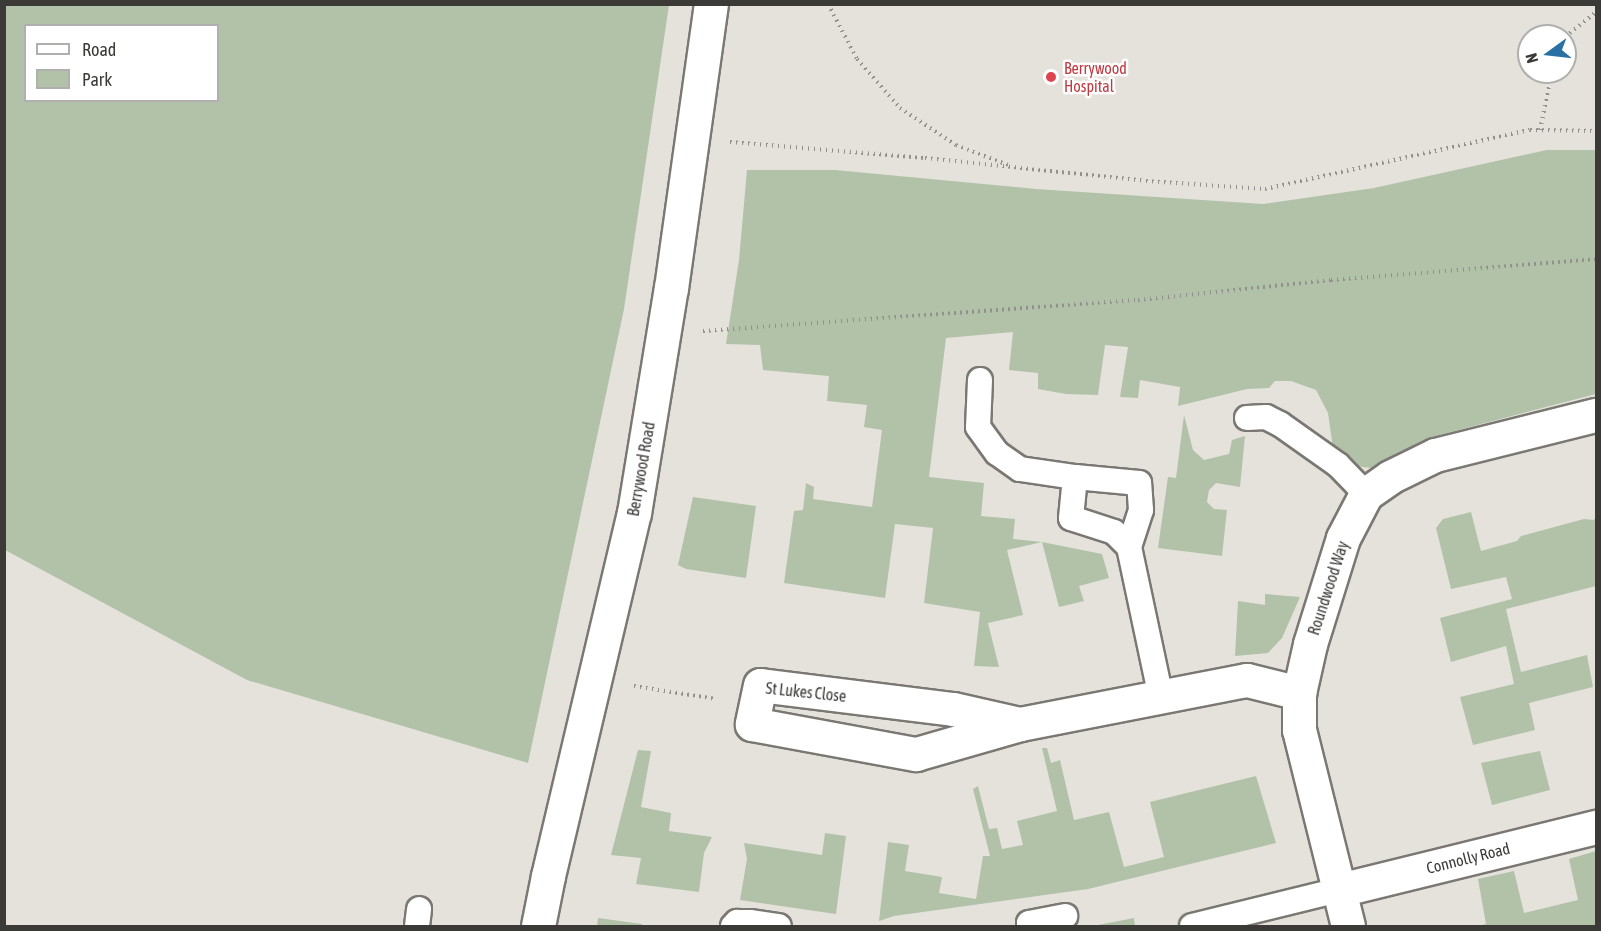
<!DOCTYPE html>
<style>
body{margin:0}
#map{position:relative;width:1601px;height:931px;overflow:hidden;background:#e5e2dc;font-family:"Asap Condensed",sans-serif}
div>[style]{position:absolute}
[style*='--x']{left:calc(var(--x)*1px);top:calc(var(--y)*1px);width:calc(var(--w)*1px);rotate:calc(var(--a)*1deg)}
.green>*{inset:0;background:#b1c2a9}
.path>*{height:4px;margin-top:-2px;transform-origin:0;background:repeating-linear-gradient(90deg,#93918d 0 1.5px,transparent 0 6px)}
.roads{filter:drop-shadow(2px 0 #7b7873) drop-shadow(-2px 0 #7b7873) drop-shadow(0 2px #7b7873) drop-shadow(0 -2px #7b7873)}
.service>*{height:24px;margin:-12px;padding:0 12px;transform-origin:12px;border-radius:12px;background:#fff}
.minor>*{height:33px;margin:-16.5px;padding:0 16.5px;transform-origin:16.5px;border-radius:16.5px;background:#fff}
.tertiary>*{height:33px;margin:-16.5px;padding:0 16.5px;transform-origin:16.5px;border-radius:16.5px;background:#fff}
.dots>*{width:16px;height:16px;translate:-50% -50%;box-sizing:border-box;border:3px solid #fff;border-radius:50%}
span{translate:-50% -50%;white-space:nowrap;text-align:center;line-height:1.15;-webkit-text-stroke:5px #fff;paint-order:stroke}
.health-label{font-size:16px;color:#be3a42}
.left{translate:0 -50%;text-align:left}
.street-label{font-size:16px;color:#3b3a37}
.frame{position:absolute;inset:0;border:6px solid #3b3a37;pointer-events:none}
.legend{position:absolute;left:24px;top:24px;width:195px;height:78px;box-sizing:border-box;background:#fff;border:2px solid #b1b0af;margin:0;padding:8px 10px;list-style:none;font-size:18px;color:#3b3a37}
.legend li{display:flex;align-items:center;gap:12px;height:30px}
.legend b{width:30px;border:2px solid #b1b0af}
.north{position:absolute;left:1517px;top:24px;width:60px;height:60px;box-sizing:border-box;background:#fff;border:2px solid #b1b0af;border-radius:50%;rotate:255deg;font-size:16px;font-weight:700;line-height:24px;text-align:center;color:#3b3a37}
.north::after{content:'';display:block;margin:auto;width:21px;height:27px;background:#2971a5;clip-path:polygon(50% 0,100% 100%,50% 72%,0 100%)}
</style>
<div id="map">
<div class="green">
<i style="clip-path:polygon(evenodd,4px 5px,669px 5px,624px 309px,528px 763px,247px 680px,5px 550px,4px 5px,26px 26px,218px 26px,218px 100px,26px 100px,26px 26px)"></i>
<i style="clip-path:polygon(1547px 150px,1596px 150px,1596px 394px,1428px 438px,1372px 468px,1354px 466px,1333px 448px,1328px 413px,1316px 390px,1291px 381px,1275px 381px,1269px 388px,1247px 389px,1178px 406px,1180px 387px,1140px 380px,1138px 398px,1120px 397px,1128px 347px,1105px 345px,1098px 395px,1066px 394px,1038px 389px,1038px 373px,1009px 370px,1013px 332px,946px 338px,929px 477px,984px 483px,981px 516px,1015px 519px,1013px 539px,1042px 542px,1102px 554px,1109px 578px,1079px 586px,1084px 601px,1059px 607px,1042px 542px,1007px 550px,1023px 615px,988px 623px,999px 667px,974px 666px,980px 612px,924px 603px,933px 528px,895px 524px,885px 598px,784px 583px,794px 511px,803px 510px,806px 483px,814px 487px,813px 499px,872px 507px,882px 430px,864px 427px,867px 405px,827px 401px,829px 376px,763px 370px,760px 345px,726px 344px,739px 260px,747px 170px,835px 170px,1036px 189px,1263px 204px,1374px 188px)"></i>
<i style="clip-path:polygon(1184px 415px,1193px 450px,1204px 460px,1229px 454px,1232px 440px,1245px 436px,1240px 487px,1216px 483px,1209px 490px,1207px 502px,1214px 509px,1227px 510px,1222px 556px,1158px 548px,1168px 477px,1176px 478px)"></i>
<i style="clip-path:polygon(693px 497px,756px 506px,746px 578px,686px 569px,678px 565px)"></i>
<i style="clip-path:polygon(1471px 512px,1481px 551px,1517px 541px,1521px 536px,1584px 519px,1594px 520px,1596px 515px,1596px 586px,1506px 609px,1521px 672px,1587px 655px,1593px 687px,1529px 703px,1535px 730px,1473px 745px,1460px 697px,1514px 684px,1506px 646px,1451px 662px,1440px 618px,1512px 599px,1506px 577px,1451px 589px,1436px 528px,1443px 519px)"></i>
<i style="clip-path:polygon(1265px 594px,1300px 597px,1282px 638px,1268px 653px,1235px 656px,1238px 601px,1265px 605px)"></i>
<i style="clip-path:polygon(1042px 748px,1047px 748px,1051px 763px,1060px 760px,1074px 820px,1109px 812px,1124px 867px,1164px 857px,1150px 802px,1256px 776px,1276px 843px,1088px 889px,894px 916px,879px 921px,888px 842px,909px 845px,905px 871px,942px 877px,939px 893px,976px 899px,983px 856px,990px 856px,973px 789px,978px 786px,989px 829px,997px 828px,1002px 849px,1023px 845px,1017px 821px,1057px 811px)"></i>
<i style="clip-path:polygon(638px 750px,651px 751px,641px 807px,671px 813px,669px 831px,712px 837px,704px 853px,699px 892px,636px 884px,641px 858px,611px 855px)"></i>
<i style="clip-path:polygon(1540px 751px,1550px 790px,1492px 805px,1481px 763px)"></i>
<i style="clip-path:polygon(825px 833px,846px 836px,836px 914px,740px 900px,747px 859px,744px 843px,822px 855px)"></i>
<i style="clip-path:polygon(1596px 851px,1596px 926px,1477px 926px,1486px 924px,1478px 879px,1514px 871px,1524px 913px,1578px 900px,1569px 859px)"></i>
<i style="clip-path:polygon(598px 918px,642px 924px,642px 926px,597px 926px)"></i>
<i style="clip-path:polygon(1134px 918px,1135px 926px,1093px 926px)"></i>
</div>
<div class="path">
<i style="--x:828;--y:4;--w:62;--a:62.2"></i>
<i style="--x:857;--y:59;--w:65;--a:48.7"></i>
<i style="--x:900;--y:108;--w:67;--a:33.5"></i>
<i style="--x:956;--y:145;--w:59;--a:20.9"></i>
<i style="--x:1565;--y:37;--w:40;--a:-39"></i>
<i style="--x:1540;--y:130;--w:59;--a:-78.3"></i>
<i style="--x:730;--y:142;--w:196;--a:4.7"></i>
<i style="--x:925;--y:158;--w:222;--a:5.9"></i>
<i style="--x:1146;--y:181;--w:119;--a:3.8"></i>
<i style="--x:1265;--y:189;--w:271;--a:-12.6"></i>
<i style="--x:1530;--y:130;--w:66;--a:0.9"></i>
<i style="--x:703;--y:331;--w:436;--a:-4.1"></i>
<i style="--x:1138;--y:300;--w:194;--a:-5.9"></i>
<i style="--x:1331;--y:280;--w:266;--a:-4.5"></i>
<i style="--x:634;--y:686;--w:83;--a:9"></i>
</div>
<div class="roads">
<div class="service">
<i style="--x:980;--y:380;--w:47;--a:92.4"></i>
<i style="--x:978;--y:427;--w:32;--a:54"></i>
<i style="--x:997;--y:453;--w:28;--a:35"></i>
<i style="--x:1020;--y:469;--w:56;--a:8.3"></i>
<i style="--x:1247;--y:418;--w:19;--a:-3"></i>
<i style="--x:1266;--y:417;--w:16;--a:27"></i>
<i style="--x:1280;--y:424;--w:71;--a:35.3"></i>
<i style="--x:1338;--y:465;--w:40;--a:46"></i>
<i style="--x:1129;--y:547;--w:39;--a:-72"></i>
<i style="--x:1141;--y:510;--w:27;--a:-94"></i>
<i style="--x:1139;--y:483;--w:64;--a:-174.6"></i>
<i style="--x:1075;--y:477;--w:41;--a:95.6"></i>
<i style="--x:1071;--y:518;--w:45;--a:18"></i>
<i style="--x:1114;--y:532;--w:21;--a:45"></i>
<i style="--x:1129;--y:547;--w:154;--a:78"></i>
<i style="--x:417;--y:926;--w:17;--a:-83"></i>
<i style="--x:733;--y:926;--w:6;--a:-45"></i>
<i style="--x:737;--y:922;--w:13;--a:0"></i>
<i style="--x:750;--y:922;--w:29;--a:8"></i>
<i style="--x:1030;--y:926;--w:3;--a:-108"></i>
<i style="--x:1029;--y:923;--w:37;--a:-11"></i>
<i style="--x:1192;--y:926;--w:151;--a:-13.8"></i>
</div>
<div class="minor">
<i style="--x:1020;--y:724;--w:69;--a:-167.4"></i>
<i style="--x:953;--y:709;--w:194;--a:-172.9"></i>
<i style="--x:760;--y:685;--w:40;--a:102"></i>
<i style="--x:752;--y:724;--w:167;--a:10.4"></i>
<i style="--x:916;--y:754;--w:108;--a:-16.1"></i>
<i style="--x:1020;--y:724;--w:231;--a:-11"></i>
<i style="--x:1247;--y:680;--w:54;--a:14"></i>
<i style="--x:1339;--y:890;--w:265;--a:-13.8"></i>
<i style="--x:1348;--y:926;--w:202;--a:-104"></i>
<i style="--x:1299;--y:730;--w:37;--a:-90"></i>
<i style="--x:1299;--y:693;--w:50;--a:-77.3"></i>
<i style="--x:1310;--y:644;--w:111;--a:-72.7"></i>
<i style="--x:1343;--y:538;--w:50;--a:-62.4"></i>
<i style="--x:1366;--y:494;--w:29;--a:-35"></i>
<i style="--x:1390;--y:477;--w:50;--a:-26.1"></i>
<i style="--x:1435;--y:455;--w:166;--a:-14"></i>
</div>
<div class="tertiary">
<i style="--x:538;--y:926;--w:51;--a:-78.7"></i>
<i style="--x:548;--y:876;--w:373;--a:-76.7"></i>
<i style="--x:634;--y:513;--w:228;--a:-80.7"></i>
<i style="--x:671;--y:288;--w:287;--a:-82"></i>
</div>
</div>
<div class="dots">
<i style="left:1051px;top:77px;background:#e0444e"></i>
</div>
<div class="health-label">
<span class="left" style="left:1064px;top:77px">Berrywood<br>Hospital</span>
</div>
<div class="street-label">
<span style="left:641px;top:469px;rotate:-80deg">Berrywood Road</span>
<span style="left:1328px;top:588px;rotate:-72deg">Roundwood Way</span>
<span style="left:806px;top:692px;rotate:6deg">St Lukes Close</span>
<span style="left:1468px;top:858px;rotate:-14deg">Connolly Road</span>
</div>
<div class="frame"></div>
<ul class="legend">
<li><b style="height:8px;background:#fff"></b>Road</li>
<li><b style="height:16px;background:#b1c2a9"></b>Park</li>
</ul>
<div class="north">N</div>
</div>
